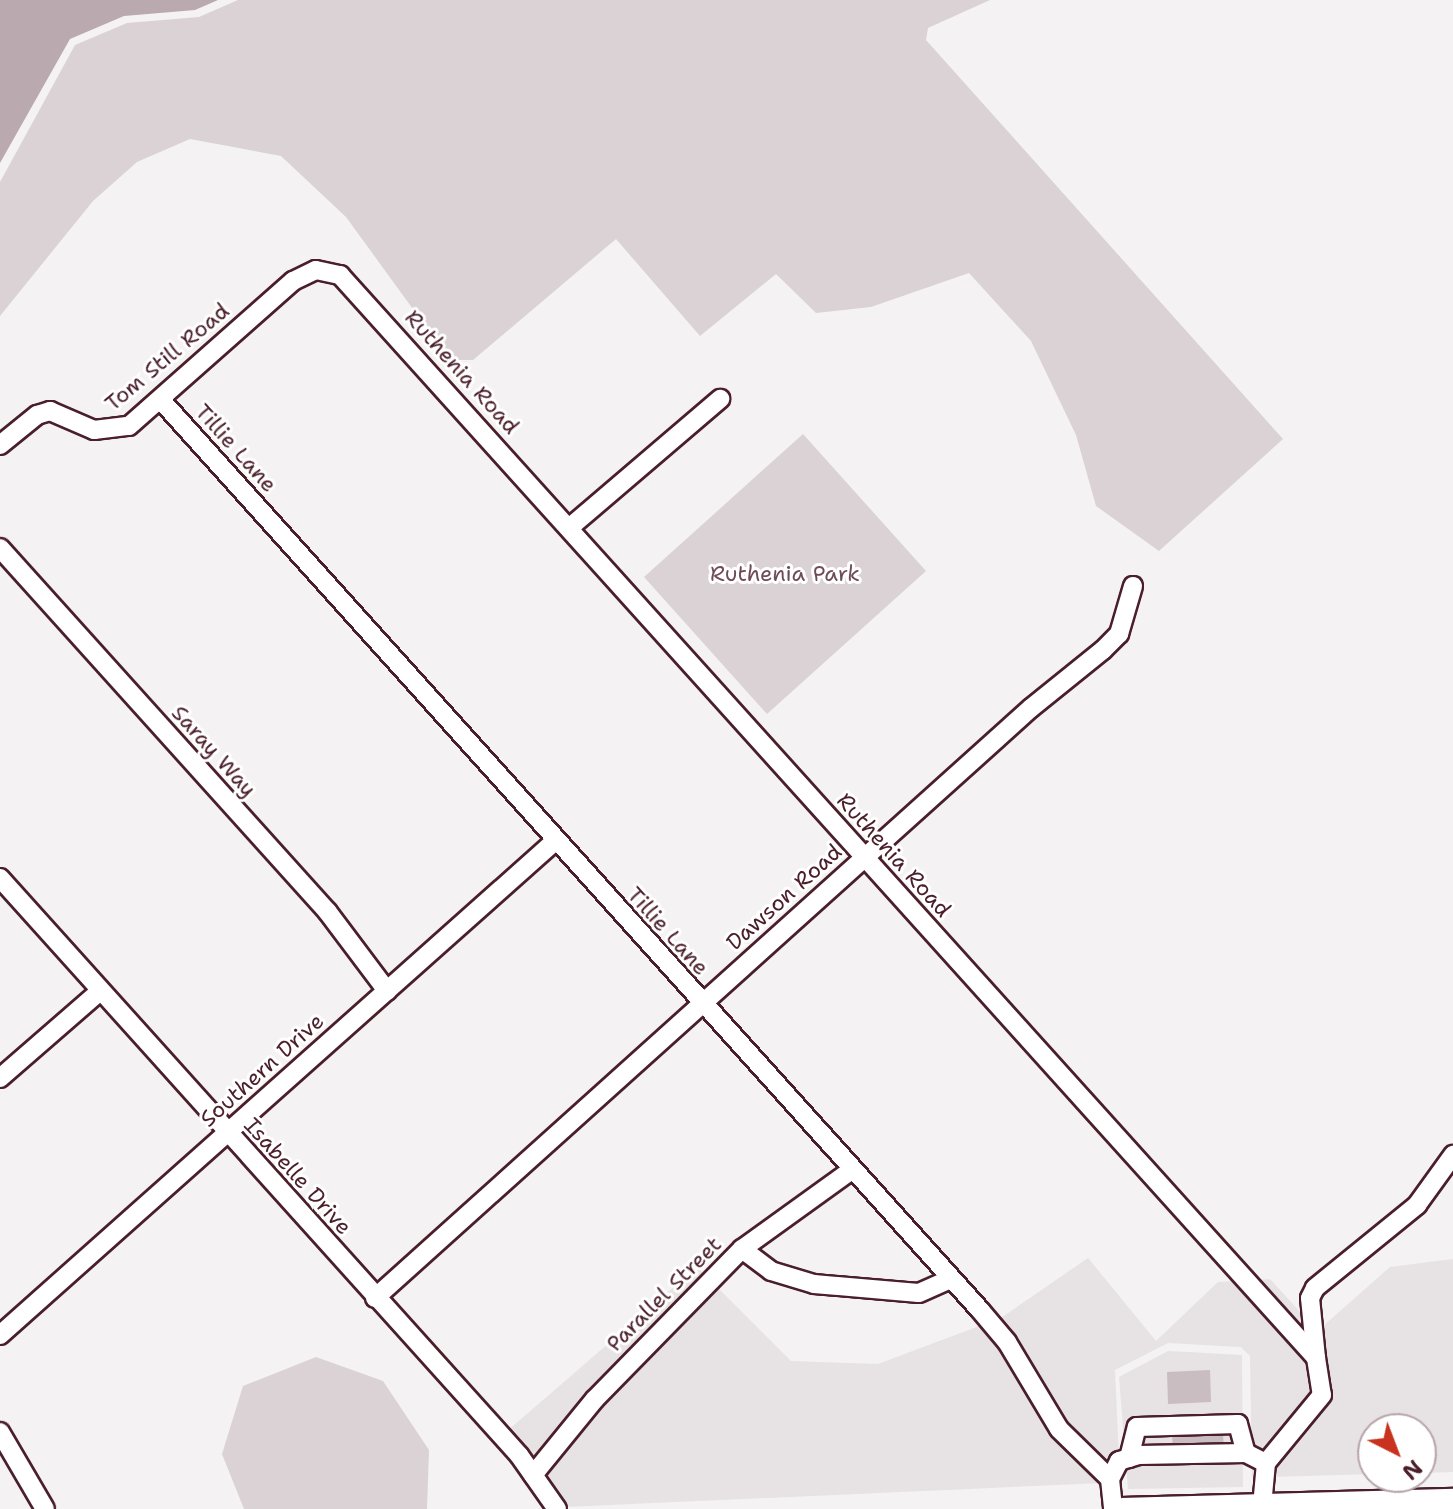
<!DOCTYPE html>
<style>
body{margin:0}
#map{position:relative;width:1453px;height:1509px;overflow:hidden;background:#f4f2f2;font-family:"Shantell Sans",sans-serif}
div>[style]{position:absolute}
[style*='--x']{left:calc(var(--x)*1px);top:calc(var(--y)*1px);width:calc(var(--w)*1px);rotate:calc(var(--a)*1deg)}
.built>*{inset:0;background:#e7e2e3}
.green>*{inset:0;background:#dbd2d5}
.water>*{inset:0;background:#baa9ae}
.building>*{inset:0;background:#cabdc1}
.roads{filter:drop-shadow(2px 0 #4a1f2b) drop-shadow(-2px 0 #4a1f2b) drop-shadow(0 2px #4a1f2b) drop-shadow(0 -2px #4a1f2b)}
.minor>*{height:18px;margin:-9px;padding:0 9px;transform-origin:9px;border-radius:9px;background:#fff}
.major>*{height:22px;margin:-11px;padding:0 11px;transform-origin:11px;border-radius:11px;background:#fff}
span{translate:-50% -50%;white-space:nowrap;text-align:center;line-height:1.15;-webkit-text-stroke:6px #fff;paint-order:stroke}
.street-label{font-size:22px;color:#4a1f2b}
.park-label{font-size:22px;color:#6e4c56}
.north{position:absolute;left:1357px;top:1413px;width:80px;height:80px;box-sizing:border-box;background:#fff;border:2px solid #b7a5aa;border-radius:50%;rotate:138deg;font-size:22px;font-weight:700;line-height:32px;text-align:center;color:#4a1f2b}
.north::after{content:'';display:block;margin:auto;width:28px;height:36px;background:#c8321e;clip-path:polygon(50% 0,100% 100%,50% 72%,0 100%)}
</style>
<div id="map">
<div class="built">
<i style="clip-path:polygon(1088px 1258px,1156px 1341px,1218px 1282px,1236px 1281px,1309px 1362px,1314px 1391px,1259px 1457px,1252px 1478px,1250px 1356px,1241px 1347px,1168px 1343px,1115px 1370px,1120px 1482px,1065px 1424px,998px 1320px)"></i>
<i style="clip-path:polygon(1453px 1259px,1453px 1472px,1421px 1473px,1421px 1429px,1373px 1429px,1373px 1474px,1270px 1477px,1324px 1412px,1332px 1382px,1322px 1354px,1257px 1280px,1270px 1279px,1312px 1325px,1322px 1327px,1390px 1267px)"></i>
<i style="clip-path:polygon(697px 1267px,704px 1274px,588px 1393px,533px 1461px,507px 1431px)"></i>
<i style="clip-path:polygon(717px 1287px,791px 1361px,878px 1364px,982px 1325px,1102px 1483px,565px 1507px,545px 1476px,602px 1406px)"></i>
<i style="clip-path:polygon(1168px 1351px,1242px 1355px,1243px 1487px,1128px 1489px,1119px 1377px)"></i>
</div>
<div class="green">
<i style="clip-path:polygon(238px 0,990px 0,928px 28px,926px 40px,1283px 439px,1159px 551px,1096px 506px,1076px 435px,1031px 341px,969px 273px,871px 307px,816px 313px,776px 274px,700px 336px,616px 239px,473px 360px,450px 360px,346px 217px,281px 156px,190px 139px,137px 162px,93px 201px,0 316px,0 182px,75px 45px,127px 23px,199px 17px)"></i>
<i style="clip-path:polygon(803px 434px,926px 571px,767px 714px,644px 577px)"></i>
<i style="clip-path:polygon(316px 1357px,383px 1381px,429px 1450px,427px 1509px,244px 1509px,222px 1454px,243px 1386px)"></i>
</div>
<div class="water">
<i style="clip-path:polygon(0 0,218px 0,195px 10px,124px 16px,70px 39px,0 163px)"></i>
</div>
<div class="building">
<i style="clip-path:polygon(1210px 1370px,1211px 1402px,1168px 1404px,1167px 1372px)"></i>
<i style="clip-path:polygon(1223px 1434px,1224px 1451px,1173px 1452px,1172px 1435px)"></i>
</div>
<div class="roads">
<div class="minor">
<i style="--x:160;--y:399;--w:1226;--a:48.01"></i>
<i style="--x:980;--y:1310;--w:42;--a:49.8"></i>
<i style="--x:1007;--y:1342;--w:101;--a:59.1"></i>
<i style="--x:1059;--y:1429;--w:71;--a:44.4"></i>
<i style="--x:1110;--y:1479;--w:30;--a:84"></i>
<i style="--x:0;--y:445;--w:48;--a:-39"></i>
<i style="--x:37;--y:415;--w:14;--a:-17"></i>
<i style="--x:50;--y:411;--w:48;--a:23.4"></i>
<i style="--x:94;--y:430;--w:35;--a:-7"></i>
<i style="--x:129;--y:426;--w:219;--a:-41.5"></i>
<i style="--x:293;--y:281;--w:25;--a:-26"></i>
<i style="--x:316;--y:270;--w:25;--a:12"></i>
<i style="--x:340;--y:275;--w:1458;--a:47.97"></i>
<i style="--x:1316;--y:1358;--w:37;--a:81"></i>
<i style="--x:1322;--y:1395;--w:88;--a:129.5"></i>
<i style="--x:1266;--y:1463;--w:43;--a:95.3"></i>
<i style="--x:569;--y:528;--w:199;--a:-40.5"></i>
<i style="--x:0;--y:548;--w:489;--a:48"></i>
<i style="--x:327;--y:911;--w:100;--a:53.1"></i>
<i style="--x:0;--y:878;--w:776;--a:48.03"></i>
<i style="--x:519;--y:1455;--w:66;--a:54.9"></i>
<i style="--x:0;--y:1078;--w:133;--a:-41"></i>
<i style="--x:742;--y:1249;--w:36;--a:37"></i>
<i style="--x:771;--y:1271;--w:45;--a:16.8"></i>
<i style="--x:814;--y:1284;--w:105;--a:4.9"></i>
<i style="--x:919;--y:1293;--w:35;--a:-24"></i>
<i style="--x:375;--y:1298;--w:882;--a:-41.97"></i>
<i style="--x:1031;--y:708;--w:92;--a:-38.9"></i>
<i style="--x:1103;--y:650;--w:23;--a:-45"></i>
<i style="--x:1119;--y:634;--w:50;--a:-73.7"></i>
<i style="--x:0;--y:1335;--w:743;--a:-41.67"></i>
<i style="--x:1316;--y:1358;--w:60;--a:-95.7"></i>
<i style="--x:1310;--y:1298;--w:11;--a:-63"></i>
<i style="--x:1315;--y:1288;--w:132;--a:-39.1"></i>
<i style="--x:1417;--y:1205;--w:62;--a:-54.2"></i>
<i style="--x:0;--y:1432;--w:89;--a:59.7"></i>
<i style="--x:1129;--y:1458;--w:32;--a:-76"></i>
<i style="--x:1137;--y:1427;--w:101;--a:-1.7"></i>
<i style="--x:1238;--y:1424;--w:30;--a:75"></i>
<i style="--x:533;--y:1475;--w:98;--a:-50.8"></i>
<i style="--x:595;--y:1399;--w:210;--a:-45.6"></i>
<i style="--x:742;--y:1249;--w:133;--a:-35.8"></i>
<i style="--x:1110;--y:1479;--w:20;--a:-63"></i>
<i style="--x:1119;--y:1461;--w:21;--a:-17"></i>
<i style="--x:1139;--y:1455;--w:107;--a:-1.1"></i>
<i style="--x:1246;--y:1453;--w:22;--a:27"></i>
</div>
<div class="major">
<i style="--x:1123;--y:1509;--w:330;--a:-1.6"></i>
</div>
</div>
<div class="street-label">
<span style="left:167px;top:357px;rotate:-40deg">Tom Still Road</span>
<span style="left:462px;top:372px;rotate:48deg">Ruthenia Road</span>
<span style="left:236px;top:448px;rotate:48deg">Tillie Lane</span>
<span style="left:214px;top:751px;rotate:48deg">Saray Way</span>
<span style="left:894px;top:855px;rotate:48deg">Ruthenia Road</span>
<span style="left:784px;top:897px;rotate:-42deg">Dawson Road</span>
<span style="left:668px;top:931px;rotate:48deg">Tillie Lane</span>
<span style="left:262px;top:1070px;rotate:-42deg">Southern Drive</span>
<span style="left:298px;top:1176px;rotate:48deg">Isabelle Drive</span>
<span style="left:664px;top:1294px;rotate:-45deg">Parallel Street</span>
</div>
<div class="park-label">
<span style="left:785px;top:574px">Ruthenia Park</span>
</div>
<div class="north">N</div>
</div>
